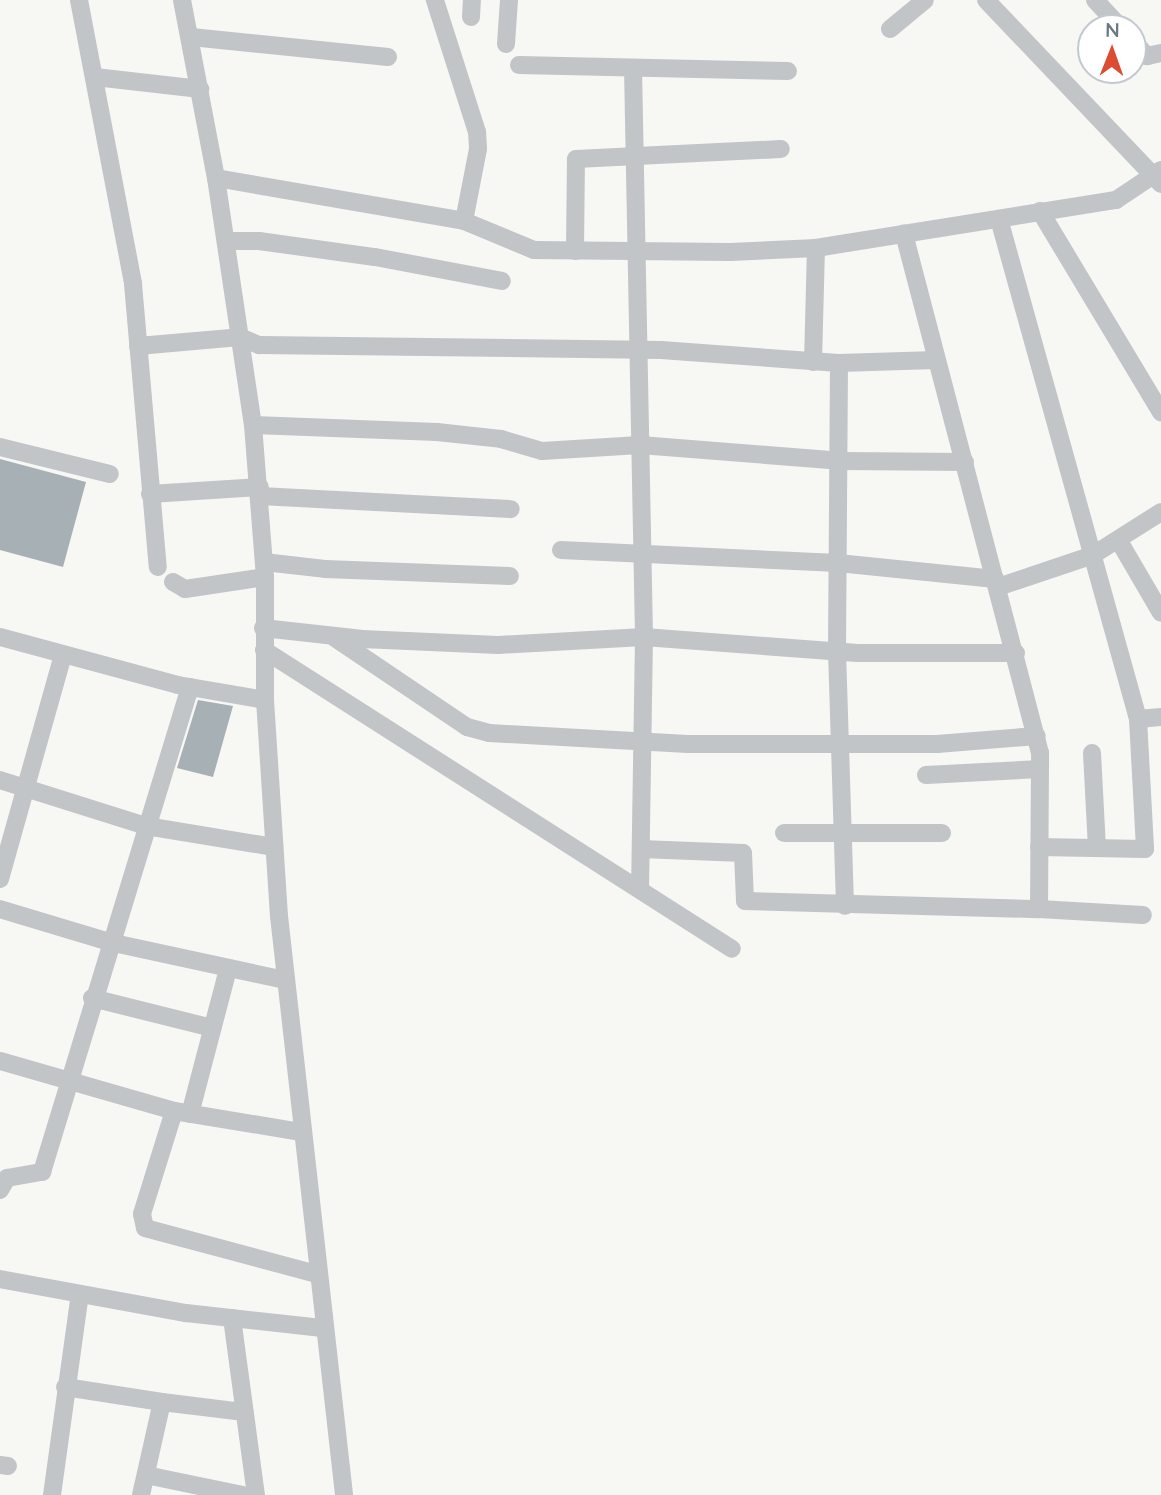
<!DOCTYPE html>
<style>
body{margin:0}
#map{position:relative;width:1161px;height:1495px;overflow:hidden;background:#f7f7f4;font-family:Lato,sans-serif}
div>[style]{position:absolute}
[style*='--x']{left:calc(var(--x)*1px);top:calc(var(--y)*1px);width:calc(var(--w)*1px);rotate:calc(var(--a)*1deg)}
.building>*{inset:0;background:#a7b0b5}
.minor>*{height:18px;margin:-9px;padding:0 9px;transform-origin:9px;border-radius:9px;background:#c1c5c8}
span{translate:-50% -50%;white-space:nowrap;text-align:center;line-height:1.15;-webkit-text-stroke:7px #fff;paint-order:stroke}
.north{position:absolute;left:1077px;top:14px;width:70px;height:70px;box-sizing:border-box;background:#fff;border:2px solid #c2c9ce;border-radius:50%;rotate:1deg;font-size:19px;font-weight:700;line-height:28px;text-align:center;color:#677984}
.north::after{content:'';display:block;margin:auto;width:24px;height:32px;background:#db4c30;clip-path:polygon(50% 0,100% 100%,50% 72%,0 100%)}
</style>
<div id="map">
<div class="building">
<i style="clip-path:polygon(0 459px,86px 482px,63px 567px,0 550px)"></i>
<i style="clip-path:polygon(198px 700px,233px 706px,213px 777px,177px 768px)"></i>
</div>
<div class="minor">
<i style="--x:79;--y:0;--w:289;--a:79.2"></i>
<i style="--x:133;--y:284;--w:284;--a:85"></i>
<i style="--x:182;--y:0;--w:181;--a:79.2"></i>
<i style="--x:216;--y:178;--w:250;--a:81.5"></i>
<i style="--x:253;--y:425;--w:152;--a:85.5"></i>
<i style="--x:265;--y:577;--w:123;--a:90"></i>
<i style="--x:265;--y:700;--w:216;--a:86.3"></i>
<i style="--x:279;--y:916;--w:583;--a:83.59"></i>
<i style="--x:986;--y:0;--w:254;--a:46.4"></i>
<i style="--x:1095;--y:0;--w:38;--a:47"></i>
<i style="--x:471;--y:17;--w:17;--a:-87"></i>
<i style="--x:890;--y:29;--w:45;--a:-39.6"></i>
<i style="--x:191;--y:37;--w:198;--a:5.8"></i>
<i style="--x:1133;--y:41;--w:21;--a:47"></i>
<i style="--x:1147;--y:56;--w:14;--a:-12"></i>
<i style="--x:506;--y:44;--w:44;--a:-86.1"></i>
<i style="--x:519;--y:65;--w:269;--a:1.3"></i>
<i style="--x:633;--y:68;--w:569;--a:88.89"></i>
<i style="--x:644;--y:637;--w:251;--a:90.9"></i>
<i style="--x:95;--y:77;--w:106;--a:6.5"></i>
<i style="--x:216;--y:178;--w:252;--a:9.8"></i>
<i style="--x:464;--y:221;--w:73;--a:-79"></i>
<i style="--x:478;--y:149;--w:17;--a:-93"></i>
<i style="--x:477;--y:132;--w:139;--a:-107.7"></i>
<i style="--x:1040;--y:211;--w:235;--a:59"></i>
<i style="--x:999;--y:219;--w:519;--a:74.46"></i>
<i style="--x:1138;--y:719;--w:130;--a:86.9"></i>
<i style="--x:1145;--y:849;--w:106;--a:-178.9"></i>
<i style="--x:464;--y:221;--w:76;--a:22.5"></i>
<i style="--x:534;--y:250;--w:196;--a:0.6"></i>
<i style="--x:730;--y:252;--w:86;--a:-2.7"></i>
<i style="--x:816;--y:248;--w:304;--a:-9.1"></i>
<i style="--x:1116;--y:200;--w:54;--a:-33.7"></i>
<i style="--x:226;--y:241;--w:33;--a:0"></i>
<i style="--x:259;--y:241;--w:117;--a:7.9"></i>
<i style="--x:375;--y:257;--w:129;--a:10.7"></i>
<i style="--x:575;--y:251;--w:92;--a:-89.4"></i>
<i style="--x:576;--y:159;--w:205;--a:-2.8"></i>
<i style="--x:138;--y:346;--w:102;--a:-5"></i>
<i style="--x:240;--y:337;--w:21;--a:23"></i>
<i style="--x:259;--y:345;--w:402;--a:0.7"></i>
<i style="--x:661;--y:350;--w:178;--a:4.2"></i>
<i style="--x:839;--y:363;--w:97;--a:-1.8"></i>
<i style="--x:813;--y:362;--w:114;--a:-88.5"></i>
<i style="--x:839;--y:363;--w:288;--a:90.4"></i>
<i style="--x:837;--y:651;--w:255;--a:88.2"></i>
<i style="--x:253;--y:425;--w:184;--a:2.2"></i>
<i style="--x:437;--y:432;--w:64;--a:6.2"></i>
<i style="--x:501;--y:439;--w:43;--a:16.3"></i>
<i style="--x:542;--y:451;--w:98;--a:-3.5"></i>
<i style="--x:640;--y:445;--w:203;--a:4.5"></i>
<i style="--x:842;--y:461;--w:123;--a:0.5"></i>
<i style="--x:0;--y:447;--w:113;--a:13.8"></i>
<i style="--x:150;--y:494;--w:110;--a:-3.6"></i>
<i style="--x:260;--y:496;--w:251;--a:3"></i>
<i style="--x:1119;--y:541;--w:83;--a:59.7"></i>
<i style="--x:561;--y:550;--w:277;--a:2.7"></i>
<i style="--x:838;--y:563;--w:158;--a:5.8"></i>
<i style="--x:264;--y:562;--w:61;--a:6.5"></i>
<i style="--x:325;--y:569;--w:185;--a:2.2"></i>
<i style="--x:173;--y:582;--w:14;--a:30"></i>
<i style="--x:185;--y:589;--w:81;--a:-8.5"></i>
<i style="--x:998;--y:587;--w:100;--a:-18.6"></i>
<i style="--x:1093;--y:555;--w:80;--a:-32.3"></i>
<i style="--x:263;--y:628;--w:100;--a:6.3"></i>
<i style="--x:362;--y:639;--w:136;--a:2.5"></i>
<i style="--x:498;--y:645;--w:146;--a:-3.1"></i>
<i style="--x:644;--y:637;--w:214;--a:4.3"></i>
<i style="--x:857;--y:653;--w:159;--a:0"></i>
<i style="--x:0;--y:637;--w:184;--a:15.1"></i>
<i style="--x:178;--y:685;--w:88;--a:9.8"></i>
<i style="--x:335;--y:638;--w:159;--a:34"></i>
<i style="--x:467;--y:727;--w:23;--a:15"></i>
<i style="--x:489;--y:733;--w:199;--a:3.2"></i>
<i style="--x:688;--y:744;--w:249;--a:0"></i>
<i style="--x:937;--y:744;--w:100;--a:-4.6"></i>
<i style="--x:264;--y:650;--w:555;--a:32.57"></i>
<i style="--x:1138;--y:719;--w:23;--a:-5"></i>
<i style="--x:1092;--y:753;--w:95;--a:87"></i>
<i style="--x:926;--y:775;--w:114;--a:-3"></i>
<i style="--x:0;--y:780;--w:153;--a:17.5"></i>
<i style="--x:146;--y:826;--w:130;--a:9.3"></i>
<i style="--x:784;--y:833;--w:158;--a:0"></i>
<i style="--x:641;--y:849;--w:102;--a:2.2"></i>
<i style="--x:743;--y:853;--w:48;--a:87.6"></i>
<i style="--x:745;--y:901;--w:294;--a:1.6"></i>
<i style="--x:1039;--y:909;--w:156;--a:-89.6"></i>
<i style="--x:1040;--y:753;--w:537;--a:-104.68"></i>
<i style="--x:0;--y:879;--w:233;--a:-74.3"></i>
<i style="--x:0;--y:909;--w:114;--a:16.8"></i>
<i style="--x:109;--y:942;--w:180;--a:12.2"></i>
<i style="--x:1039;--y:909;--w:104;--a:3.3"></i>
<i style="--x:92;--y:998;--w:124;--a:14"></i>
<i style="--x:0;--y:1061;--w:181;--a:16"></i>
<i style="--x:174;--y:1111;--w:129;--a:9.4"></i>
<i style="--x:174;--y:1111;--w:108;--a:107.3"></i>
<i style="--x:142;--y:1214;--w:14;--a:78"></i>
<i style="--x:145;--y:1228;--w:178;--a:15"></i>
<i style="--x:190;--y:1114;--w:150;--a:-75.3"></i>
<i style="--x:0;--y:1190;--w:14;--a:-60"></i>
<i style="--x:7;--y:1178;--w:36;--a:-10"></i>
<i style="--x:42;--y:1172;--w:507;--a:-73.03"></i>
<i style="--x:0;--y:1279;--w:189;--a:10.4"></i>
<i style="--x:186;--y:1313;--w:137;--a:6.3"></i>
<i style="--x:232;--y:1318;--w:179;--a:82.3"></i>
<i style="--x:65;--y:1387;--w:98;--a:8.8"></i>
<i style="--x:0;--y:1465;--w:8;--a:7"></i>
<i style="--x:146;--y:1475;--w:99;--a:11.7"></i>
<i style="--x:52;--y:1495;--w:203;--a:-82.1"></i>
<i style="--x:141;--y:1495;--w:95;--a:-77.3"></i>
<i style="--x:162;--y:1402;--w:83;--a:7"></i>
</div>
<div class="north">N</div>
</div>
